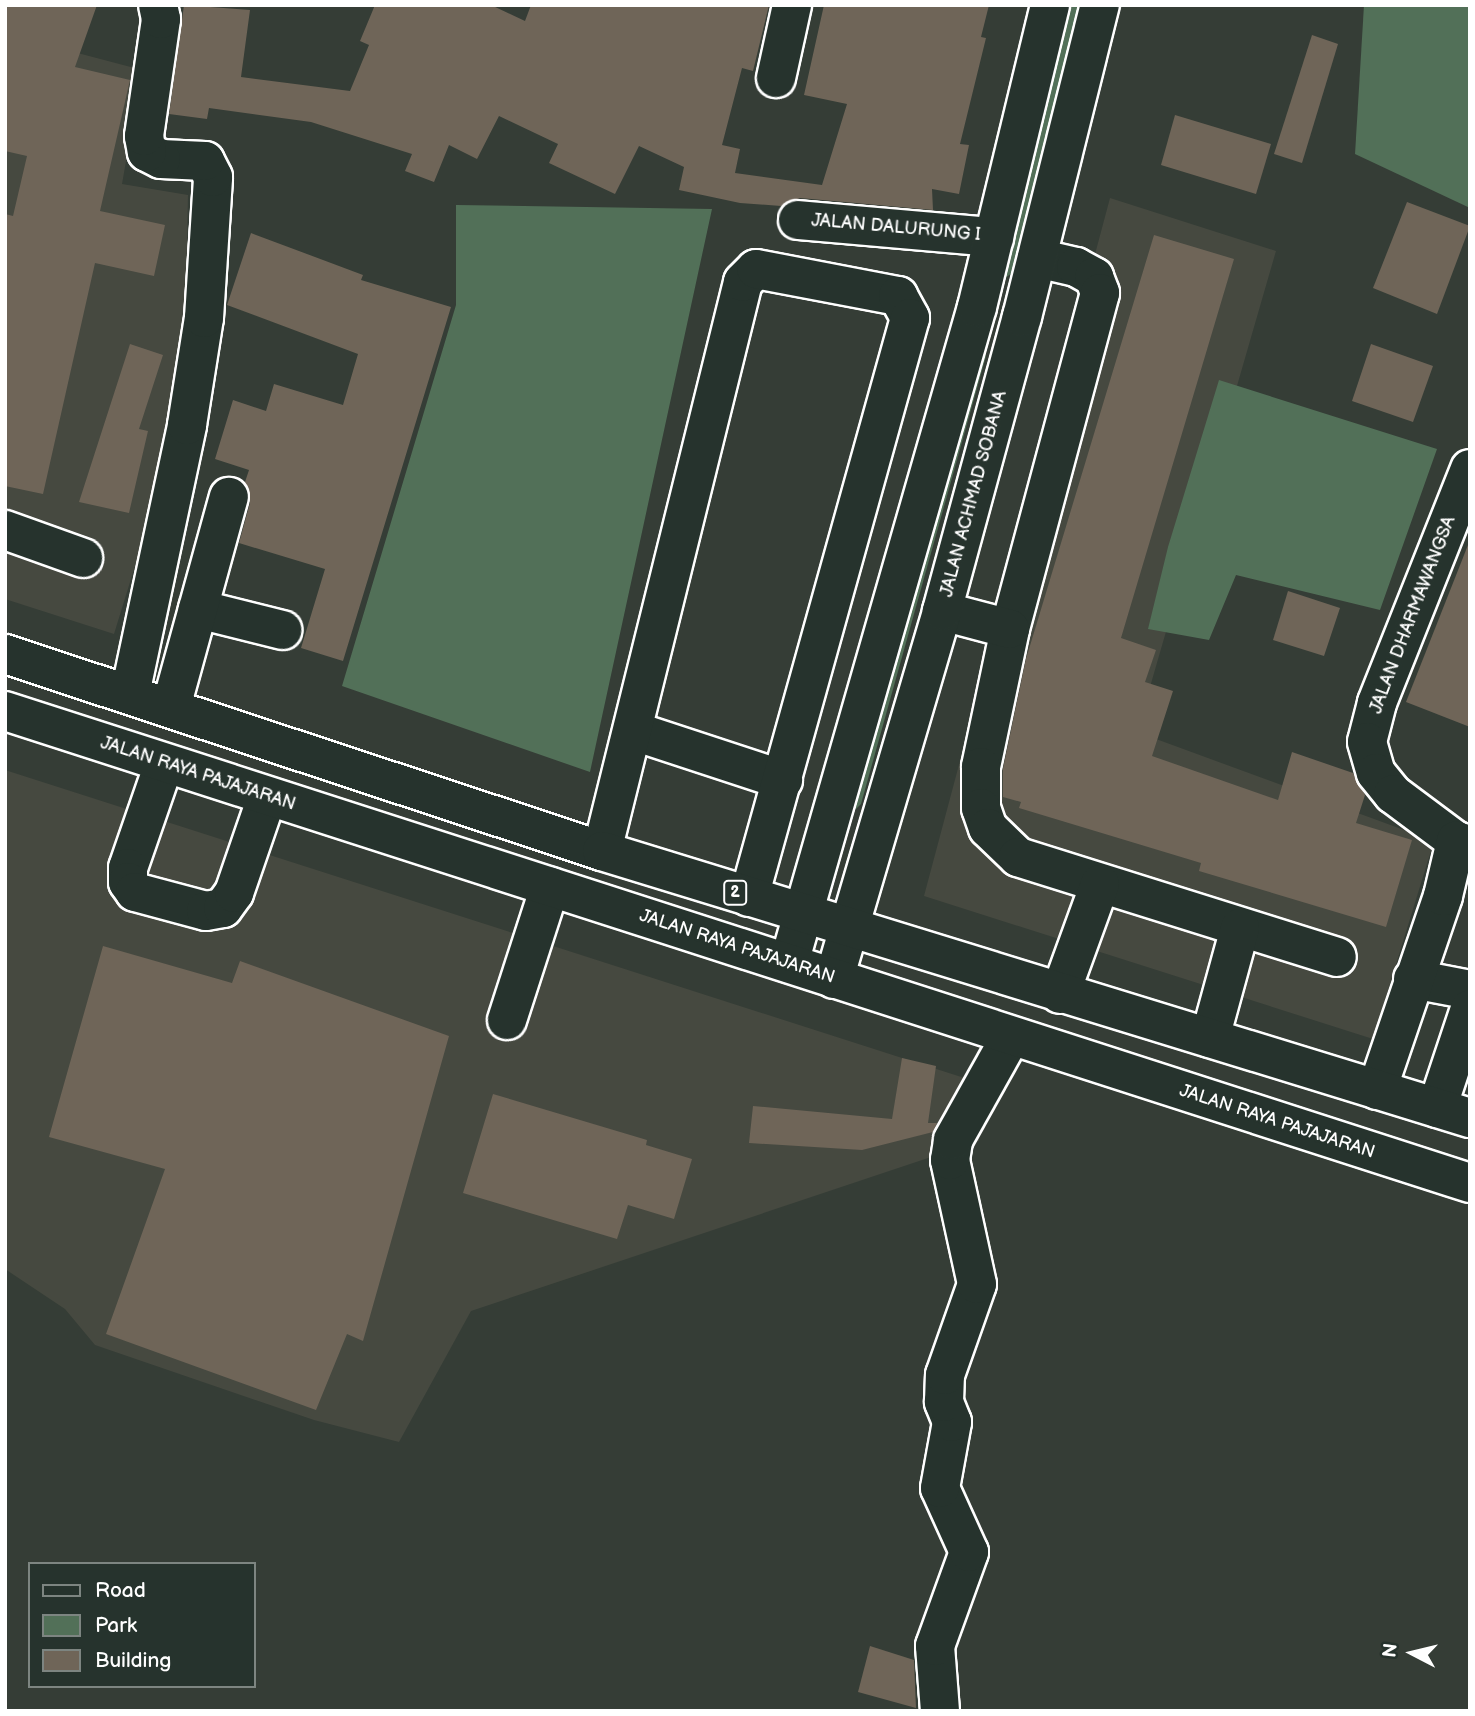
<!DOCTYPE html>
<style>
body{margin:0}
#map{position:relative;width:1475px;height:1716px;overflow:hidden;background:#353d36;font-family:"Balsamiq Sans",sans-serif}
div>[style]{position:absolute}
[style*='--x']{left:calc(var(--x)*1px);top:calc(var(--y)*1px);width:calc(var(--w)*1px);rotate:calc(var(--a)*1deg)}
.built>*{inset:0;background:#464940}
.green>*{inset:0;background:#527058}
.building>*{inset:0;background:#6f6558}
.roads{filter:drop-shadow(2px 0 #fff) drop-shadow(-2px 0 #fff) drop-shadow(0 2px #fff) drop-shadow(0 -2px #fff)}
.minor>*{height:38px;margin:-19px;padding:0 19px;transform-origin:19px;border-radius:19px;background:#26332d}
.major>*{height:38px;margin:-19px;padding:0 19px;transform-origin:19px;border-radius:19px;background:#26332d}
.highway>*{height:38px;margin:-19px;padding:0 19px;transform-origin:19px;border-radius:19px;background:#26332d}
span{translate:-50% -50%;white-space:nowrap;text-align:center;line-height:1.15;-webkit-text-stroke:5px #26332d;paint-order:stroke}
.shield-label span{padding:2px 5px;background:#26332d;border:2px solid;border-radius:5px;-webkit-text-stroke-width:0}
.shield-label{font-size:16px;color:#fff;font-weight:700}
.street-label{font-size:18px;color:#fff}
.frame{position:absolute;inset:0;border:7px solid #fff;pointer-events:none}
.legend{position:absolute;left:28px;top:1562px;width:228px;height:126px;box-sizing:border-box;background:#26332d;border:2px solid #7d8581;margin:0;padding:9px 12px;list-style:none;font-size:21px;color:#fff}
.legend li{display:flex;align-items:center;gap:14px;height:35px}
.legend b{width:35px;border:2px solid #7d8581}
.north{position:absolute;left:1377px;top:1618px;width:70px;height:70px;-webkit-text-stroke:5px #26332d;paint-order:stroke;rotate:277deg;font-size:19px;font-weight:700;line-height:28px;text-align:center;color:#fff}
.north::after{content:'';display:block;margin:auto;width:24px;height:32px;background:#fff;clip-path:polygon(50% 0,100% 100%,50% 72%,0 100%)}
</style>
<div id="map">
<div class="built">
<i style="clip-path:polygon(5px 5px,36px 42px,142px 70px,122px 184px,188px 195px,184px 407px,114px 634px,5px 599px)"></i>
<i style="clip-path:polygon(1110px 198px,1276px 251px,1137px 732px,1434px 841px,1373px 1039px,924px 896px)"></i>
<i style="clip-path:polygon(5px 770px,980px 1083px,979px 1141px,471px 1311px,399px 1442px,314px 1420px,95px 1345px,65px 1309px,5px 1269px)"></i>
</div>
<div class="green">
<i style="clip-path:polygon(1072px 5px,1082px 5px,1012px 273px,1005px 278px,1000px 273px)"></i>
<i style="clip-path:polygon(1364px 5px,1470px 5px,1470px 208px,1355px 154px)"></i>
<i style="clip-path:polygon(456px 205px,712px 209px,590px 772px,342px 686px,456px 305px)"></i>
<i style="clip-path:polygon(983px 350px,986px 356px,861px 804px,856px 809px,852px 808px)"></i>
<i style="clip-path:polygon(1219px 380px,1437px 449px,1380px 610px,1236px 575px,1209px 640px,1148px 629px,1168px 547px)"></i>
</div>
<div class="building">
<i style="clip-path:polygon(5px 5px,97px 5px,75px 67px,130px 80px,100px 211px,165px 225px,154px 276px,95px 263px,43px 494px,5px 486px,5px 214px,13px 216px,27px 156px,5px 151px)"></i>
<i style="clip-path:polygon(184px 5px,250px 10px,241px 77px,350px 91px,369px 45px,360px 41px,375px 5px,491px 5px,525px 21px,531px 5px,769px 5px,753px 71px,742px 68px,722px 145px,740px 149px,735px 173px,822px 185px,847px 104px,804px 95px,824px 5px,989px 5px,981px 37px,986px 38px,960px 144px,969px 145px,959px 194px,932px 189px,933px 210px,800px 198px,781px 206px,740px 203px,679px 190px,684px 167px,639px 146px,615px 194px,549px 163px,558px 144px,499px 116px,477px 159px,449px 145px,434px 182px,405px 171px,412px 154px,311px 122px,209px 108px,207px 119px,169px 114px)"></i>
<i style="clip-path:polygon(1312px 35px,1338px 44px,1302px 163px,1274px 154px)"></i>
<i style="clip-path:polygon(1175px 115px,1271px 144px,1256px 194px,1161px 165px)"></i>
<i style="clip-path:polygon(1407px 202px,1470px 226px,1437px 314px,1373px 288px)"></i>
<i style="clip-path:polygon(251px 233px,363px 275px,361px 280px,451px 307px,343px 661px,301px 648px,325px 569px,239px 543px,250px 503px,245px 482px,249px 470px,215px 459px,233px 400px,266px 411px,274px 384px,343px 405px,358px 354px,227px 305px)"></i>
<i style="clip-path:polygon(1154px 235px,1234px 259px,1121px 638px,1156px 650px,1145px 682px,1173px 691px,1152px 756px,1278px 800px,1292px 752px,1353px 773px,1365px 795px,1356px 823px,1412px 840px,1386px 927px,1199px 871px,1201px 863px,1019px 808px,1021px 802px,1003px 797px,1003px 769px,1026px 659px)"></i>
<i style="clip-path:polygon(130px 344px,163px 355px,139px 429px,148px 431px,129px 513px,79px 502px)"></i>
<i style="clip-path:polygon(1371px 344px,1433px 366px,1413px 422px,1352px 401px)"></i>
<i style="clip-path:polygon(1468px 545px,1470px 545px,1470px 727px,1406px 702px)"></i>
<i style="clip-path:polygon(1288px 591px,1340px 608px,1324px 656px,1273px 640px)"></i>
<i style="clip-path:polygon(103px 946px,232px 983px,240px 961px,449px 1036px,363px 1341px,347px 1334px,316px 1410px,106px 1334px,165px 1169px,49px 1137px)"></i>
<i style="clip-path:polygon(902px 1058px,936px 1066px,928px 1123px,937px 1123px,933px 1132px,862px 1150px,749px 1143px,753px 1106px,892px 1119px)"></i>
<i style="clip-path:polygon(493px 1094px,647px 1140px,646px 1145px,692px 1159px,674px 1219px,628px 1205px,617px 1239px,463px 1193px)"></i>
<i style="clip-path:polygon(870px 1646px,914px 1660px,916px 1708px,858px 1692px)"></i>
</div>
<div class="roads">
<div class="minor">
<i style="--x:776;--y:78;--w:75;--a:-77.6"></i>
<i style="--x:798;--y:220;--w:197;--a:5"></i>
<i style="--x:1037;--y:258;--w:40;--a:13"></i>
<i style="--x:1076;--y:267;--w:21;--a:29"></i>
<i style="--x:1094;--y:277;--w:17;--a:69"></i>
<i style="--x:1100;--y:293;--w:348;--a:105"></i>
<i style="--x:1010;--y:629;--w:141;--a:101.9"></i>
<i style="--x:981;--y:767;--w:41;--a:90"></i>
<i style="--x:981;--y:808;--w:21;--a:71"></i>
<i style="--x:988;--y:828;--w:42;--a:44"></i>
<i style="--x:1018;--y:857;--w:334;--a:17.4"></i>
<i style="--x:1470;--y:469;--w:252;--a:111.7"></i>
<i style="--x:1377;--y:703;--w:40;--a:104.4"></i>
<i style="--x:1367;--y:742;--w:32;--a:74"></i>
<i style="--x:1376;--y:773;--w:27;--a:51"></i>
<i style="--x:1393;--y:794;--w:79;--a:36.7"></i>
<i style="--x:1456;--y:841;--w:15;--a:16"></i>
<i style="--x:5;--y:530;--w:83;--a:19.7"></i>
<i style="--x:198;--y:609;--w:87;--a:14"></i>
<i style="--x:942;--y:611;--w:70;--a:14.8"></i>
<i style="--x:130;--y:694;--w:275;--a:-78"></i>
<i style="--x:187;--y:425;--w:108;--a:-81"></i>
<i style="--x:204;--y:318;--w:141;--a:-86.3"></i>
<i style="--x:213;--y:177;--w:18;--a:-117"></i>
<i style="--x:205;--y:161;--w:44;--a:-177.4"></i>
<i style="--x:161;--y:159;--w:16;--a:-153"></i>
<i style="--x:147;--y:152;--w:16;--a:-101"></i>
<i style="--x:144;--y:136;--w:118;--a:-81.7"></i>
<i style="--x:161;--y:19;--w:14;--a:-102"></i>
<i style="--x:171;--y:707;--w:218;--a:-74.6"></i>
<i style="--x:634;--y:731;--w:157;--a:18.2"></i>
<i style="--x:164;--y:764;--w:110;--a:109.1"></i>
<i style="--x:128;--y:868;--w:14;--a:90"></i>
<i style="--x:128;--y:882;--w:12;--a:55"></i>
<i style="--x:135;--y:892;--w:73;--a:15"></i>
<i style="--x:206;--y:911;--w:17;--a:-10"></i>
<i style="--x:223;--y:908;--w:19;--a:-54"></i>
<i style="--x:234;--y:893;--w:102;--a:-71"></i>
<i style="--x:602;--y:851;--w:586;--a:-76.08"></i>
<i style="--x:743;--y:282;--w:18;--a:-45"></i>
<i style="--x:756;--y:269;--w:145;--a:10.8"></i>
<i style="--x:898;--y:296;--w:25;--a:61"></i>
<i style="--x:910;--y:318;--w:601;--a:105.54"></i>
<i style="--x:1413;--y:979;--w:58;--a:10.9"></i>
<i style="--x:1060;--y:994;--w:117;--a:-70"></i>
<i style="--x:507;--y:1020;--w:140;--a:-72.1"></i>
<i style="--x:1210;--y:1038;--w:114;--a:-74.7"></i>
<i style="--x:1377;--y:1090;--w:205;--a:-71.2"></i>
<i style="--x:1443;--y:896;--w:57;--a:-76.7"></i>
<i style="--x:1437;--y:1108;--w:104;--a:-71.6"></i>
<i style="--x:940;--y:1711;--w:65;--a:-94.4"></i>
<i style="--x:935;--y:1646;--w:100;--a:-70.1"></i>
<i style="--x:969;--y:1552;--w:70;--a:-114.4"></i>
<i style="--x:940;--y:1488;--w:67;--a:-79.7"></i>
<i style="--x:952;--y:1422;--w:22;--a:-112"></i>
<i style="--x:944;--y:1402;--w:27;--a:-88"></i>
<i style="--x:945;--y:1375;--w:96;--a:-70.6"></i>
<i style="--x:977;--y:1284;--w:127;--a:-102.3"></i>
<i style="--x:950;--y:1160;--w:20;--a:-81"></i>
<i style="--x:953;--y:1140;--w:117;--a:-60.8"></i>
</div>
<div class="major">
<i style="--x:789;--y:963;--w:682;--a:-74.01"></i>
<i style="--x:977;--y:307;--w:311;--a:-76.4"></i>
<i style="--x:834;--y:979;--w:384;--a:-73.6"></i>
<i style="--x:942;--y:611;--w:305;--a:-74.8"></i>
<i style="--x:1022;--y:317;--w:322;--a:-76"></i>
</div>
<div class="highway">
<i style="--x:5;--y:654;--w:629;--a:18.26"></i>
<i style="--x:602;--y:851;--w:908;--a:17.1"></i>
<i style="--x:5;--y:711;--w:1539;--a:17.86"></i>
</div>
</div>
<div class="shield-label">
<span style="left:735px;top:893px">2</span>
</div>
<div class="street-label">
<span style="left:896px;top:228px;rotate:5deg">JALAN DALURUNG I</span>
<span style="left:974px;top:494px;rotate:-75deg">JALAN ACHMAD SOBANA</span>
<span style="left:1413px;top:615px;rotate:-69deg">JALAN DHARMAWANGSA</span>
<span style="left:198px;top:774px;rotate:18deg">JALAN RAYA PAJAJARAN</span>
<span style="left:737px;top:947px;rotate:18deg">JALAN RAYA PAJAJARAN</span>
<span style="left:1277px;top:1122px;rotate:18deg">JALAN RAYA PAJAJARAN</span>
</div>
<div class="frame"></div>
<ul class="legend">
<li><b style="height:9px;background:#26332d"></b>Road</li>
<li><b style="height:19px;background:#527058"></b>Park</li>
<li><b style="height:19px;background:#6f6558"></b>Building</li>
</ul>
<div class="north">N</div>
</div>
